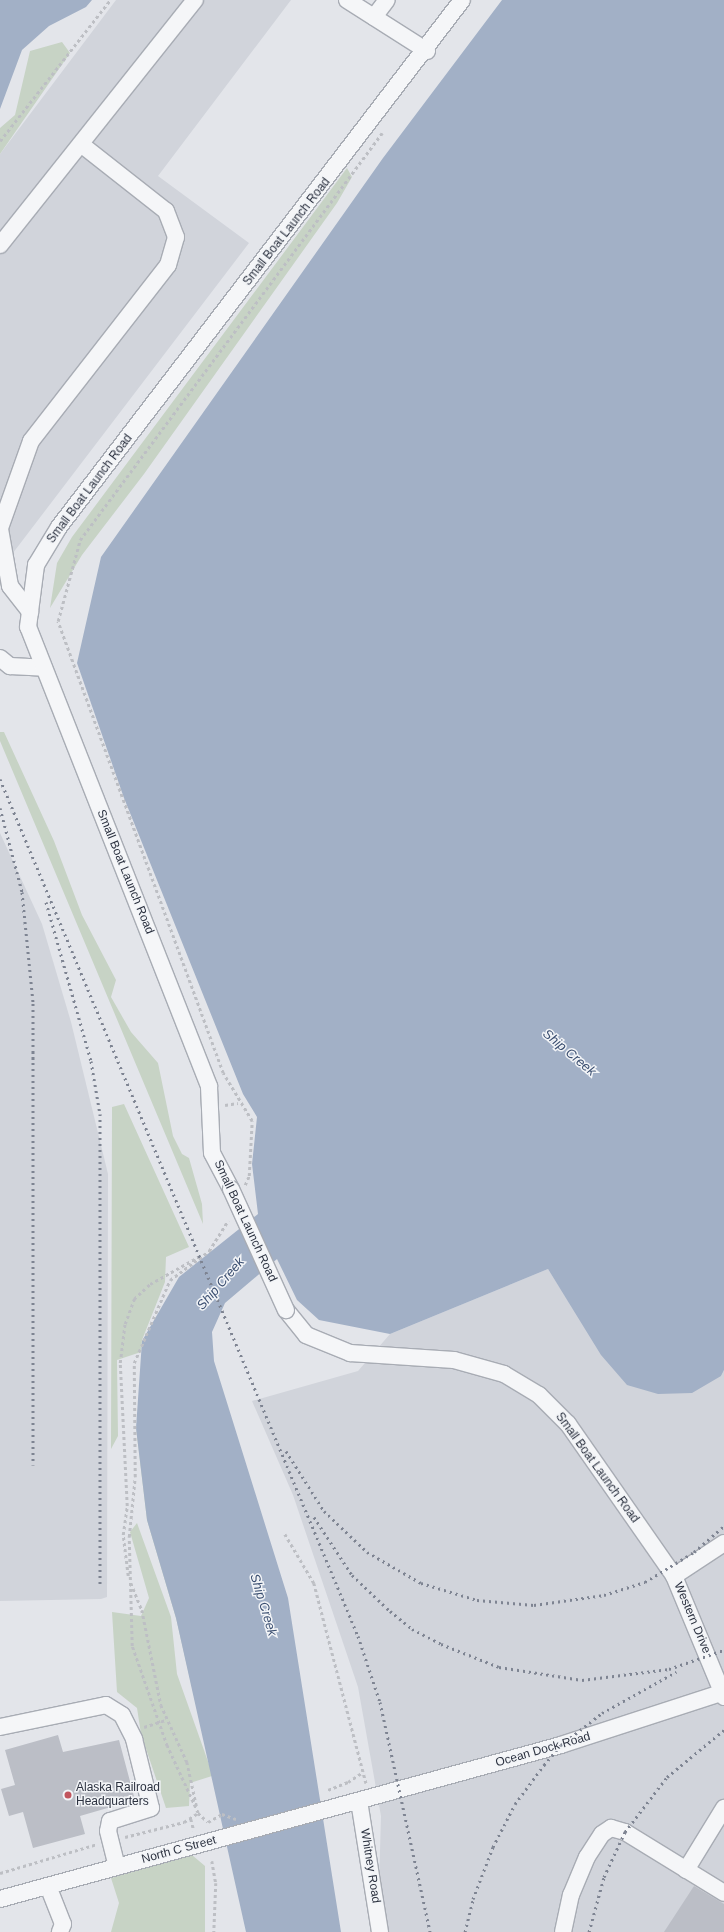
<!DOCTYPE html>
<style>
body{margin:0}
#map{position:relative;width:724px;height:1932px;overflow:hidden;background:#e3e5ea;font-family:Arial,sans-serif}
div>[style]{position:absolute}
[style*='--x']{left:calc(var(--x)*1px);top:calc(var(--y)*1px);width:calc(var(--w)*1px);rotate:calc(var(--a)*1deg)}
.built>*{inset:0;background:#d1d4db}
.green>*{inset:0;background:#c7d3c5}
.water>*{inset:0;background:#a2b0c6}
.building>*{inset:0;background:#bbbec6}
.path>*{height:2.5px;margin-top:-1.25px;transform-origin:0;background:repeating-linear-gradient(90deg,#bdbfc4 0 3px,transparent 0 6px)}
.roads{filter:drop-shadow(1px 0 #a8acb4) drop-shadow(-1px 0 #a8acb4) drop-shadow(0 1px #a8acb4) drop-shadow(0 -1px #a8acb4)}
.minor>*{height:16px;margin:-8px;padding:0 8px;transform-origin:8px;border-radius:8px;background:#f5f6f8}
.rail>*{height:3px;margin-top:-1.5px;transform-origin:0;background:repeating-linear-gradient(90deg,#7e8492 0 2px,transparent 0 6px)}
.bridges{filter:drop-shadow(1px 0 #a8acb4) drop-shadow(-1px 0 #a8acb4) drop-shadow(0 1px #a8acb4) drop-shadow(0 -1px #a8acb4)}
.minor-bridge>*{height:16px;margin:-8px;padding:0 8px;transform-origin:8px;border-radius:8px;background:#f5f6f8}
.dots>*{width:11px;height:11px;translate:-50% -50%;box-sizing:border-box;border:2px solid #f2f4f7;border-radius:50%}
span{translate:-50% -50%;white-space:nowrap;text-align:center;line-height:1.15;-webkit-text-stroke:3px #f2f4f7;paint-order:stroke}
.street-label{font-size:12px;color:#2c3240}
.poi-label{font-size:12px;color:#2c3240}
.left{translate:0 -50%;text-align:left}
.water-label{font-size:13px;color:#3a4e70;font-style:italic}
</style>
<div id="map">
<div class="built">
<i style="clip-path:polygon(116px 0,291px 0,158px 176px,249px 243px,0 570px,0 154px)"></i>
<i style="clip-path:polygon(0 833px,42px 924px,71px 1022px,108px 1174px,107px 1597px,101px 1599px,0 1601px)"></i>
<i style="clip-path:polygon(548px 1269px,574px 1310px,721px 1376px,724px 1370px,724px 1932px,386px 1932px,379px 1885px,381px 1816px,358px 1687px,293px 1495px,252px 1401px,358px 1371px,390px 1334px)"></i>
</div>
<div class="green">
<i style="clip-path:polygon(62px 42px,70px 53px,0 154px,0 128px,15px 115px,30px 51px)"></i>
<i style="clip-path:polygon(347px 168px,352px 177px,337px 203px,144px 474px,82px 555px,50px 608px,57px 563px,72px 537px)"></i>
<i style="clip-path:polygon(0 732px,4px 732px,54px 841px,82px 915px,116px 980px,111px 997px,131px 1032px,158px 1063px,173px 1136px,182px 1154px,189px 1158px,202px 1204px,203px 1224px,0 741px)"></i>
<i style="clip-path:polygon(124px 1104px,189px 1247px,166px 1257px,165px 1282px,142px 1340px,141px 1352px,117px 1360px,118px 1436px,111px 1449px,112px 1107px)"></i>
<i style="clip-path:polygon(136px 1428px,212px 1776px,190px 1783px,189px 1806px,166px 1808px,141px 1734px,137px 1708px,117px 1692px,112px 1612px,141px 1616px,149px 1598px,130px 1532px,137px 1523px,171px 1617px,177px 1674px,211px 1770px,176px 1618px,147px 1520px)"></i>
<i style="clip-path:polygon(192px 1855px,205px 1866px,205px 1932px,111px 1932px,119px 1903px,111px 1878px)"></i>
</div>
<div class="water">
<i style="clip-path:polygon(0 0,92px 0,86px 7px,49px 26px,22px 50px,0 109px)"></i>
<i style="clip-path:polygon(502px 0,724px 0,724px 1370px,721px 1376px,692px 1393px,658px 1394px,627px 1385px,601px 1355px,548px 1269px,390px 1334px,319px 1320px,297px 1300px,277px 1259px,225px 1303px,212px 1332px,214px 1361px,288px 1598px,341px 1932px,246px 1932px,176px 1618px,147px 1520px,136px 1428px,142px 1341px,179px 1277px,258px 1214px,252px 1164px,257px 1117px,243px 1094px,124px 798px,77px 663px,101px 557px,383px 158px)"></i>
</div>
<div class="building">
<i style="clip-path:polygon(58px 1735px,63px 1752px,119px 1740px,135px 1800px,80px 1816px,85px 1834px,33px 1848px,23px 1812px,9px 1816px,1px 1789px,15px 1785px,5px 1750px)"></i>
<i style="clip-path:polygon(694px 1886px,724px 1904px,724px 1932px,664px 1932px)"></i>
</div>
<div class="path">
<i style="--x:0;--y:141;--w:179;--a:-52"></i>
<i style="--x:225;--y:1105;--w:13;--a:-9"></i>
<i style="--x:245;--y:1185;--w:10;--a:-66"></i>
<i style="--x:249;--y:1176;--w:55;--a:-86.9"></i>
<i style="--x:252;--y:1121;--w:56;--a:-121.1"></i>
<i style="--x:223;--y:1073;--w:481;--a:-110.1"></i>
<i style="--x:58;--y:621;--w:84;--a:-74.8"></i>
<i style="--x:80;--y:540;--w:507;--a:-53.42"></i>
<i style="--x:285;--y:1534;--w:57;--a:59.4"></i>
<i style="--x:314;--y:1583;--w:207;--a:75.4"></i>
<i style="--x:128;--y:1576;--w:41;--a:-97"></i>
<i style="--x:123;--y:1535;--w:29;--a:-82"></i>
<i style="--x:127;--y:1506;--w:143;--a:-92.8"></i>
<i style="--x:120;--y:1363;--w:39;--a:-83"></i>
<i style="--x:125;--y:1324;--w:27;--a:-70"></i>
<i style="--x:134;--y:1299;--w:22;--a:-43"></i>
<i style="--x:150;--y:1284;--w:57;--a:-29.2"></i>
<i style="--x:131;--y:1583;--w:29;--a:68"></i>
<i style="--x:142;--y:1610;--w:97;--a:78.7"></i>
<i style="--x:161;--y:1705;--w:63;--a:65.5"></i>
<i style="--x:187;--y:1762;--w:47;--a:77.7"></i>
<i style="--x:144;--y:1727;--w:23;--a:-18"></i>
<i style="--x:328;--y:1790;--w:22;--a:-22"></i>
<i style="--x:348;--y:1782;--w:18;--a:-34"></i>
<i style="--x:198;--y:1813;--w:13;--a:42"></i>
<i style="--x:208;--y:1822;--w:16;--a:-30"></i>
<i style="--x:222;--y:1814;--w:15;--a:20"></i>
<i style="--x:191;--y:1819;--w:12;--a:76"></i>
<i style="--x:125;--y:1837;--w:61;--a:-14.3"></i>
<i style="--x:184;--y:1822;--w:17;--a:-33"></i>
<i style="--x:198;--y:1813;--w:74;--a:-114.8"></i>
<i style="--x:167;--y:1746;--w:106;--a:-109.3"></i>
<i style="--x:132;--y:1646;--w:109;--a:-91.6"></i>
<i style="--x:129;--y:1537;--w:60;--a:-84.3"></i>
<i style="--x:135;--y:1477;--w:114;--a:-90.5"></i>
<i style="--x:134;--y:1363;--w:90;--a:-66.6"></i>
<i style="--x:170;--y:1280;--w:49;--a:-36.6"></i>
<i style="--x:209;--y:1251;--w:36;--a:-58"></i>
<i style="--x:212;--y:1861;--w:22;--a:80"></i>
<i style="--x:216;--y:1883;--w:49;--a:92.3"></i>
<i style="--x:0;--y:1873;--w:101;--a:-16.6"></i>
</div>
<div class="roads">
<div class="minor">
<i style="--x:347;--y:0;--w:95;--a:32.5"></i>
<i style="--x:374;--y:17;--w:21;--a:-53"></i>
<i style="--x:0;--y:245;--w:313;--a:-51.5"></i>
<i style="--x:0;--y:528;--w:92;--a:-70.4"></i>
<i style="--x:31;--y:441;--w:223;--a:-52.1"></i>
<i style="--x:168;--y:265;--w:29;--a:-74"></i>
<i style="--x:176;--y:237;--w:28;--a:-111"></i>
<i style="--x:166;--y:211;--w:108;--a:-141.8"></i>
<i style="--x:0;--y:529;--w:58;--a:80"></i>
<i style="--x:10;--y:586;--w:33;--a:52"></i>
<i style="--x:0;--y:658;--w:13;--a:39"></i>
<i style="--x:10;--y:666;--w:34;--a:3"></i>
<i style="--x:231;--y:1189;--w:41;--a:-117.8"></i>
<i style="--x:212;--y:1153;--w:67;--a:-92.6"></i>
<i style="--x:209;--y:1086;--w:493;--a:-111.5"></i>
<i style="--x:28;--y:627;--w:63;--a:-82.6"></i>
<i style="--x:36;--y:565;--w:44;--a:-58.8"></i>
<i style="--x:59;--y:527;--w:663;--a:-52.59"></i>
<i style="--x:286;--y:1310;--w:32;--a:51"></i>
<i style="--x:306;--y:1335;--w:48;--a:22.2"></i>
<i style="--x:350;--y:1353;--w:104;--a:3.9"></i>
<i style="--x:454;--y:1360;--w:52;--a:15.6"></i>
<i style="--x:504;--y:1374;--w:41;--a:31"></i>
<i style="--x:539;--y:1395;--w:41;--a:45"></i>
<i style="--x:568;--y:1424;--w:185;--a:55.1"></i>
<i style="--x:674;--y:1576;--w:131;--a:67.5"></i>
<i style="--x:674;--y:1576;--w:60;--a:-33.4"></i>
<i style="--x:0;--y:1727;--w:108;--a:-11.7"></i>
<i style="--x:106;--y:1705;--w:19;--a:32"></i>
<i style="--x:122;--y:1715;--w:27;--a:63"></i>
<i style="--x:134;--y:1739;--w:71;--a:76.2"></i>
<i style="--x:151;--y:1808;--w:43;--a:162.4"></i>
<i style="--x:110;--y:1821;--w:10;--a:101"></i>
<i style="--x:108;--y:1831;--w:37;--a:76"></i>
<i style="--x:359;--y:1801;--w:133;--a:80.9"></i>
<i style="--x:686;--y:1870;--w:73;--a:-58.5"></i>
<i style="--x:48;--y:1886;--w:41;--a:68.5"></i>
<i style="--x:63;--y:1924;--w:9;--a:111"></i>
<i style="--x:0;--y:1899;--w:582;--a:-15.35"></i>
<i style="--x:561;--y:1745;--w:171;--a:-18"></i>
<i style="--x:563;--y:1932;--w:38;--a:-78"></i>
<i style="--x:571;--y:1895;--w:41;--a:-67.2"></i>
<i style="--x:587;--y:1857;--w:27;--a:-57"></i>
<i style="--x:602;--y:1834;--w:11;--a:-34"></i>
<i style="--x:611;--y:1828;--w:15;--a:16"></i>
<i style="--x:625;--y:1832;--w:116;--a:31.6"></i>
</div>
</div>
<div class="rail">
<i style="--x:0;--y:779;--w:929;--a:67.33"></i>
<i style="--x:358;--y:1636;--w:70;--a:71.6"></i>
<i style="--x:380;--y:1702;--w:235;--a:77.7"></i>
<i style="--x:0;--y:808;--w:87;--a:75.3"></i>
<i style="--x:22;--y:892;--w:112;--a:84.3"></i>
<i style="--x:33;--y:1003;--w:462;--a:90"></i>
<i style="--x:46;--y:902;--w:165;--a:74.2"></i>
<i style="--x:91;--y:1061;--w:54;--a:80.4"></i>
<i style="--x:100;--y:1114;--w:470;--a:90"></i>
<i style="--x:286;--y:1451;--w:71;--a:57.7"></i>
<i style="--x:324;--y:1511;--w:59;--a:43.6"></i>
<i style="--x:367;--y:1552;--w:62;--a:29.9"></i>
<i style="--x:421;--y:1583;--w:59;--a:16.9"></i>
<i style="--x:477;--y:1600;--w:57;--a:5"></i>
<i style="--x:534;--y:1605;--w:71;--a:-8.1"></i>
<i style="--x:604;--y:1595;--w:43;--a:-17.6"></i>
<i style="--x:645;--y:1582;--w:57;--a:-31.5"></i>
<i style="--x:694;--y:1552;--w:40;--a:-41"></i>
<i style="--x:314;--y:1517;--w:69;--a:56.8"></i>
<i style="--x:352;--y:1575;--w:52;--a:43.5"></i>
<i style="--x:390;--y:1611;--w:28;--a:39"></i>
<i style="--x:412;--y:1629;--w:33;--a:27"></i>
<i style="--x:441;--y:1644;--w:62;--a:21.6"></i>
<i style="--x:499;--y:1667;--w:84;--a:8.9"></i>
<i style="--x:582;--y:1680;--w:88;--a:-7.2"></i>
<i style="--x:669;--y:1669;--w:58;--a:-19.1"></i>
<i style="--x:465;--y:1932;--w:34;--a:-76"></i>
<i style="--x:473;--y:1899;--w:56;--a:-69"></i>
<i style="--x:493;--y:1847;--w:48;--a:-62.9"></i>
<i style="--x:515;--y:1804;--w:49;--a:-53.4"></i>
<i style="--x:544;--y:1765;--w:26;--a:-50"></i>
<i style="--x:561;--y:1745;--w:52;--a:-38"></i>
<i style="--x:602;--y:1713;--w:85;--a:-29"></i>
<i style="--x:589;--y:1932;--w:57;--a:-74.7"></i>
<i style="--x:604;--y:1877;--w:50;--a:-65"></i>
<i style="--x:625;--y:1832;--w:69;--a:-52.6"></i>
<i style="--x:667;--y:1777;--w:74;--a:-39.5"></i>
</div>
<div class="bridges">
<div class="minor-bridge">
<i style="--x:231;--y:1189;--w:133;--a:65.6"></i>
</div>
</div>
<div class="dots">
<i style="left:68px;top:1795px;background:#c1555d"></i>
</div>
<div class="street-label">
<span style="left:287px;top:232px;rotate:-52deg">Small Boat Launch Road</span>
<span style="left:90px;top:489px;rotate:-53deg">Small Boat Launch Road</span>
<span style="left:125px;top:872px;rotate:68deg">Small Boat Launch Road</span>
<span style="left:245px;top:1221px;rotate:65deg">Small Boat Launch Road</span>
<span style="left:597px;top:1468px;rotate:54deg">Small Boat Launch Road</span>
<span style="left:692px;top:1618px;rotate:67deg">Western Drive</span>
<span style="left:543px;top:1750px;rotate:-16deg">Ocean Dock Road</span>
<span style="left:179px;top:1850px;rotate:-15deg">North C Street</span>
<span style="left:370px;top:1866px;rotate:81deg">Whitney Road</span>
</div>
<div class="poi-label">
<span class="left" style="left:76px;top:1795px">Alaska Railroad<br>Headquarters</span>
</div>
<div class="water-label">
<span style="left:569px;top:1053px;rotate:40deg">Ship Creek</span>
<span style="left:221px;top:1284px;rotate:-49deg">Ship Creek</span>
<span style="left:263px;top:1605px;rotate:73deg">Ship Creek</span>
</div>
</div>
